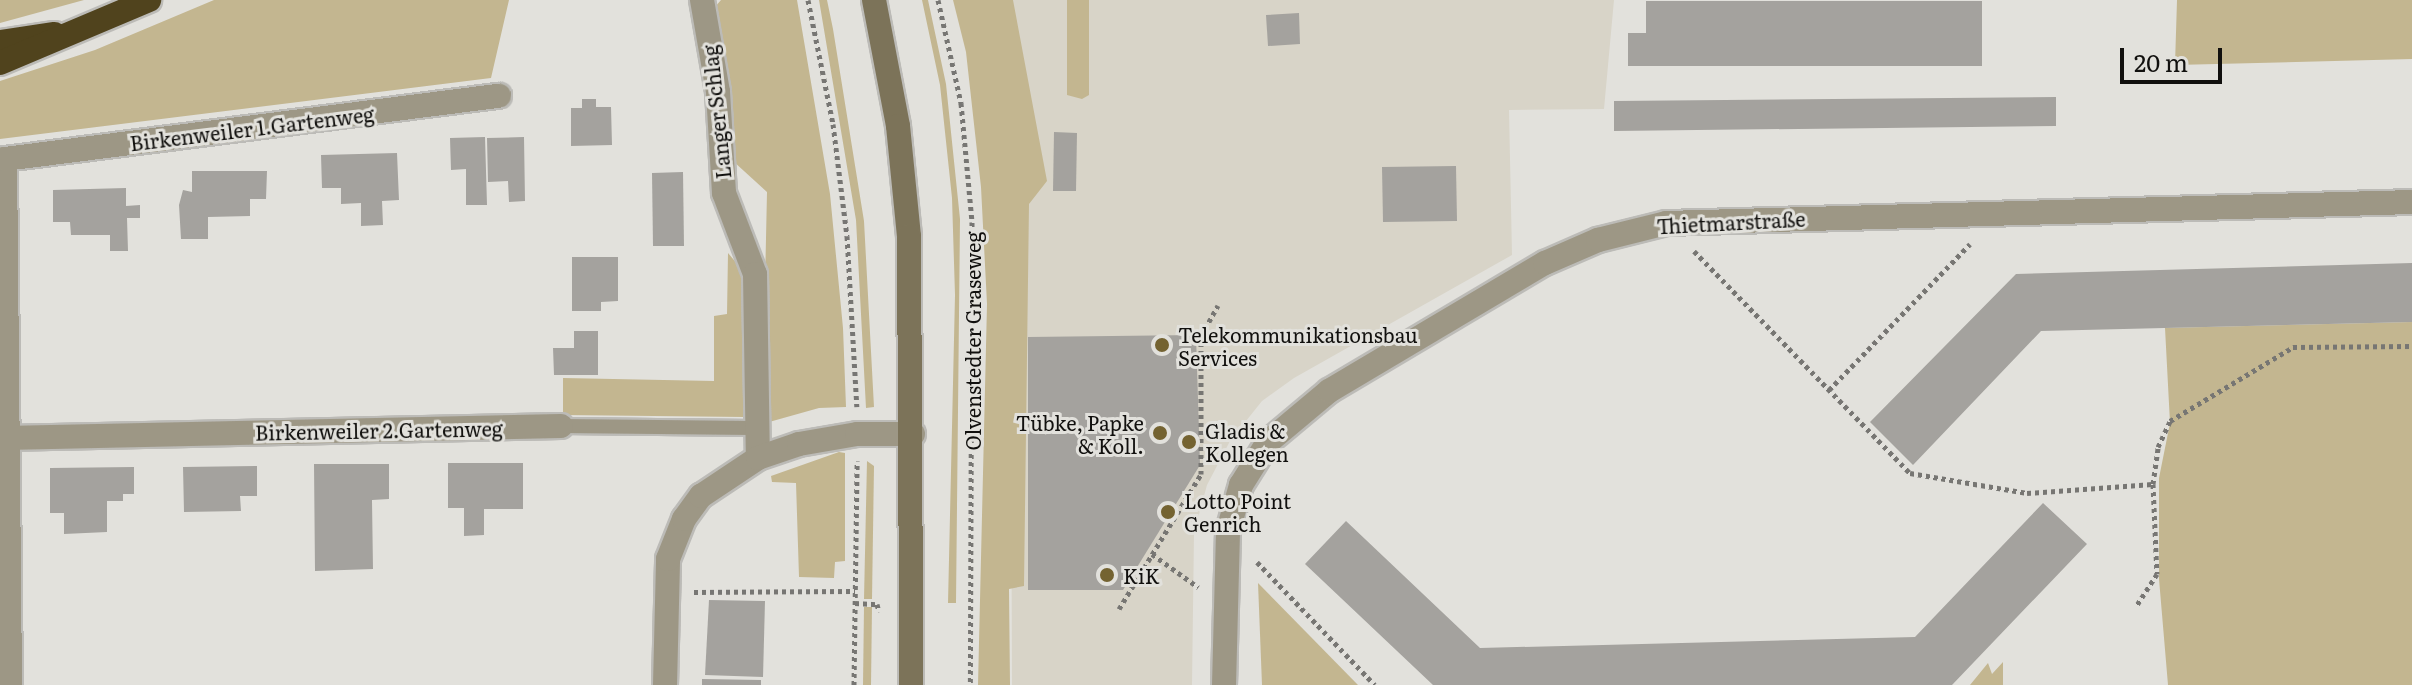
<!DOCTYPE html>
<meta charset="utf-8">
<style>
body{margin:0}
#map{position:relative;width:2412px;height:685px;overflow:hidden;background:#e2e1dc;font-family:Literata,serif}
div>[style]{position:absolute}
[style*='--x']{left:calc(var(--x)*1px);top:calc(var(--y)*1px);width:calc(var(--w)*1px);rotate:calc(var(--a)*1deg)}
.built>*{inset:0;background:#d8d4c8}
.green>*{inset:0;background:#c3b690}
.building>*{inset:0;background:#a4a29e}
.path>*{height:5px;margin-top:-2.5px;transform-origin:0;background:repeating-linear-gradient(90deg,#777673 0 4px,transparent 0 8px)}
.roads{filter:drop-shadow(2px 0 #bcbbb7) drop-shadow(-2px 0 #bcbbb7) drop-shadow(0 2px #bcbbb7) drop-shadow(0 -2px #bcbbb7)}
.lane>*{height:14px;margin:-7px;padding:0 7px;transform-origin:7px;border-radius:7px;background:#9d9785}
.street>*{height:24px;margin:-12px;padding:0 12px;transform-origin:12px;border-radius:12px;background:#9d9785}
.secondary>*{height:24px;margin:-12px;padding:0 12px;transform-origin:12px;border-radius:12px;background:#7c7359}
.highway>*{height:24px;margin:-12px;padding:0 12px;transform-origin:12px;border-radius:12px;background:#50431d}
.dots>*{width:22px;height:22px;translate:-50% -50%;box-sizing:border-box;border:4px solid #e2e1dc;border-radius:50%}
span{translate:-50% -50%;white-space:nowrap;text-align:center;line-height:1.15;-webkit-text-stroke:6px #e2e1dc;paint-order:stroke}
.street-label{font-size:20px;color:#11100e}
.poi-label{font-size:20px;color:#11100e}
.left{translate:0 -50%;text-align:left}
.right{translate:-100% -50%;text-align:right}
.scale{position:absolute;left:2120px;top:48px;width:102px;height:36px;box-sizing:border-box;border:4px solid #11100e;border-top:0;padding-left:10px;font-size:24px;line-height:28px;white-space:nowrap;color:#11100e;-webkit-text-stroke:6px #e2e1dc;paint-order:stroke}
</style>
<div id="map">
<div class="built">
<i style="clip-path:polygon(986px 0,1614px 0,1604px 109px,1509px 110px,1512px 255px,1294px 378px,1262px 401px,1230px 441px,1207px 485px,1194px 533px,1192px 685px,1012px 685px,1010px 124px)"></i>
</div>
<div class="green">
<i style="clip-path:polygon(0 0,84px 0,0 23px)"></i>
<i style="clip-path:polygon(214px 0,509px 0,491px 78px,0 139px,0 81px,95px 50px)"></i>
<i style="clip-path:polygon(721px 0,797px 0,830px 194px,843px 328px,846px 407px,819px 408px,762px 424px,767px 192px,733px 161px,715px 7px)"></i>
<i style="clip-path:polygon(819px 0,827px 0,833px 29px,864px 221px,874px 407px,866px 408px,856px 220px)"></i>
<i style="clip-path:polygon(922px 0,928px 0,946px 84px,960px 219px,956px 603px,948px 603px,955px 295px,952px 198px,940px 85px)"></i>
<i style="clip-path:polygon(953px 0,1013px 0,1047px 181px,1029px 204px,1024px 586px,1009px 589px,1010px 685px,978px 685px,987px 304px,981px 187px,966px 52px)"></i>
<i style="clip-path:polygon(1067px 0,1089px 0,1089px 95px,1082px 99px,1067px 95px)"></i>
<i style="clip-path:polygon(2177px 0,2412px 0,2412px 59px,2175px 65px)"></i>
<i style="clip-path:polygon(728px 253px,744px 272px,744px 417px,563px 415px,563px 378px,714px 381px,714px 316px,727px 314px)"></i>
<i style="clip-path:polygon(2412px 322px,2412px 685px,2168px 685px,2159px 579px,2159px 478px,2170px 423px,2165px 328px)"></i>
<i style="clip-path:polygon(839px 452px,845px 453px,845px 561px,835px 562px,834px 578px,799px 577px,796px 483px,772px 482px,771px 476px)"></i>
<i style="clip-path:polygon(867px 461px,874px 466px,872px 599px,864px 599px)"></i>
<i style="clip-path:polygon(1258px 583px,1358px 685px,1262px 685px)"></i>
<i style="clip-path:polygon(864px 607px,872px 607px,871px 685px,863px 685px)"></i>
<i style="clip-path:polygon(2003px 662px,2003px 685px,1970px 685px,1988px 663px,1992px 674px)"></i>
</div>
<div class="building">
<i style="clip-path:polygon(1646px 1px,1982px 1px,1982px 66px,1628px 66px,1628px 33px,1646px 33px)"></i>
<i style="clip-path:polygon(1299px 13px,1300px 44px,1268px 46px,1266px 15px)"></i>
<i style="clip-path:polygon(2056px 97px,2056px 126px,1614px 131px,1614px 101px)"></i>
<i style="clip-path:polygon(582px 99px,596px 99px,596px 107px,611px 107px,612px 145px,571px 146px,571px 108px,582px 108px)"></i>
<i style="clip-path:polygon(1054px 132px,1077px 133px,1076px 191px,1053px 191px)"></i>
<i style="clip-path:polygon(485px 137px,487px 205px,466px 205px,466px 169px,451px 170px,450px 138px)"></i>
<i style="clip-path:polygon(524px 137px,525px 201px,509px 202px,508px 181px,488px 182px,487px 138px)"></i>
<i style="clip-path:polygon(397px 153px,399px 200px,382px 201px,383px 225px,361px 226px,361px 203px,341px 204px,341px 188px,322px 188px,321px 155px)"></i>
<i style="clip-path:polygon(1456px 166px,1457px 221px,1383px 222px,1382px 167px)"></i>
<i style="clip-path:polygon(192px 171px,267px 171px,266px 199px,250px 199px,250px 216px,208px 217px,208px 239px,181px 239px,179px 205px,183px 190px,192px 192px)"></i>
<i style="clip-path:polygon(683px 172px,684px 246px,653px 246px,652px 173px)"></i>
<i style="clip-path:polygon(126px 188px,126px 206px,140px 205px,140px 218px,127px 218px,128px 251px,110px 251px,110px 235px,71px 235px,70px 222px,53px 222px,53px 190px)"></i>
<i style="clip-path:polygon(572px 257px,618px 257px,618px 301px,601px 302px,601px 311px,572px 311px)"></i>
<i style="clip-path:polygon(2412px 263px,2412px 322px,2041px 331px,1913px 465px,1870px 422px,2016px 274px)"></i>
<i style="clip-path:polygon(574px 331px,598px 331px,598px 375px,554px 375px,553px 348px,574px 348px)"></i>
<i style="clip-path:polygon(1196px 335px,1200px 465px,1123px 590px,1028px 590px,1028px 337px)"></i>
<i style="clip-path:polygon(448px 463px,523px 463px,523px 509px,484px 509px,484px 535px,464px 536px,464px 508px,448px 508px)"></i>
<i style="clip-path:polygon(314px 464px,389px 464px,389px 499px,372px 500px,373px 569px,315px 571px)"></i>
<i style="clip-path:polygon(257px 466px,257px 496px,240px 496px,241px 511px,184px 512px,183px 467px)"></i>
<i style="clip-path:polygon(134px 467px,134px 494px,123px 494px,123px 501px,107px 501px,107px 532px,64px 534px,64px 513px,50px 513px,50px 468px)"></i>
<i style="clip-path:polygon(2043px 503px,2087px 544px,1952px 685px,1433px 685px,1305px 564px,1346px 521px,1480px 648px,1915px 637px)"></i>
<i style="clip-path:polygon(709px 600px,765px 601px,763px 677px,705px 675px)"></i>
<i style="clip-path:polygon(702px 679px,761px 680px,761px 685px,702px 685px)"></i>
</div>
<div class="path">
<i style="--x:808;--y:0;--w:126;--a:78.6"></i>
<i style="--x:833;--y:124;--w:113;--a:82.9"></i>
<i style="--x:847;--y:236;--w:171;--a:86.7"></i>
<i style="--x:938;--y:0;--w:106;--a:77.4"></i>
<i style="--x:961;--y:103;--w:120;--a:84.7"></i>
<i style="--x:972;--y:222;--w:463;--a:90.2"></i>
<i style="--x:1694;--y:251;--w:310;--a:45.8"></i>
<i style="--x:1910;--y:473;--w:119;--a:9.7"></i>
<i style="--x:2027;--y:493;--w:126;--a:-4.1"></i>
<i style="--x:2153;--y:484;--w:90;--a:87.5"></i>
<i style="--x:2157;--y:574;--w:37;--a:123"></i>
<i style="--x:1829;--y:390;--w:203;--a:-46"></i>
<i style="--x:2153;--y:484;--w:37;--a:-82"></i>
<i style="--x:2158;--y:447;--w:29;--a:-65"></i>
<i style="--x:2170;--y:421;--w:144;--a:-31"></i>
<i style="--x:2293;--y:347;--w:119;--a:-0.5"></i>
<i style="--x:1152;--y:554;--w:57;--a:35.7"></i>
<i style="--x:1257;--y:562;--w:170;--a:46.2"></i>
<i style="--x:694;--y:592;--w:161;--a:-0.4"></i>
<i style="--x:855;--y:603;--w:22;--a:3"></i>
<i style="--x:877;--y:604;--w:8;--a:76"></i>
<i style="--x:1119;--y:609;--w:158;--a:-58.7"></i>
<i style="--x:1201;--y:474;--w:138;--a:-90"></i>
<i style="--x:1201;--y:336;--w:35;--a:-61"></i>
<i style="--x:854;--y:685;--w:224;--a:-89.2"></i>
</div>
<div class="roads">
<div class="lane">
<i style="--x:561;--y:426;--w:193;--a:0.6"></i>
</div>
<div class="street">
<i style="--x:702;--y:0;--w:93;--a:80.1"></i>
<i style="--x:718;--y:92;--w:101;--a:86.6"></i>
<i style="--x:724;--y:193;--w:87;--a:69.1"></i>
<i style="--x:755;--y:274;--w:184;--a:89.1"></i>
<i style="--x:5;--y:438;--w:556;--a:-1.24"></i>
<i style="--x:10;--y:685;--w:526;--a:-90.54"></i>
<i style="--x:5;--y:159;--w:498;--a:-7.3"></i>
<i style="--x:665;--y:685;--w:126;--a:-88.6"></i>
<i style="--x:668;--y:559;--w:43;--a:-68.2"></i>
<i style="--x:684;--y:519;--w:29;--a:-54"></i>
<i style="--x:701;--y:496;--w:69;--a:-33.7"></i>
<i style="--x:758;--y:458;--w:43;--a:-18.9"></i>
<i style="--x:799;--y:444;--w:59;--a:-9.8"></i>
<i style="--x:857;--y:434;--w:56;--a:0"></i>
<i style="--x:1224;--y:685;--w:154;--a:-88.5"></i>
<i style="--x:1228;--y:531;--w:48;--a:-74.2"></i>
<i style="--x:1241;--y:485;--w:51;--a:-57.9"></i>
<i style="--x:1268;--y:442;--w:80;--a:-39.9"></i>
<i style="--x:1329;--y:391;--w:251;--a:-30.7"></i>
<i style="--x:1545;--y:263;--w:58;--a:-23.5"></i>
<i style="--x:1598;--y:240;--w:70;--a:-14"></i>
<i style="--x:1666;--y:223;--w:746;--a:-1.61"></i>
</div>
<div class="secondary">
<i style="--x:874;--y:0;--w:128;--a:79.2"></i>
<i style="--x:898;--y:126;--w:111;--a:84.3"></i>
<i style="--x:909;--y:236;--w:449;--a:89.7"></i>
</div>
<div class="highway">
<i style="--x:0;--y:42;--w:55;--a:-8.4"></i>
<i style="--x:0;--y:63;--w:162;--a:-22.9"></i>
</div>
</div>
<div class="dots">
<i style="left:1162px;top:345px;background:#746331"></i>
<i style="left:1160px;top:433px;background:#746331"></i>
<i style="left:1189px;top:442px;background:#746331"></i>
<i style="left:1168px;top:512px;background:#746331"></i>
<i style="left:1107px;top:575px;background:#746331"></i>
</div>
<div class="street-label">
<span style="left:716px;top:112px;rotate:-96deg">Langer Schlag</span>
<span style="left:252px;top:128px;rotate:-7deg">Birkenweiler 1.Gartenweg</span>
<span style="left:1731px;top:222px;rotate:-3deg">Thietmarstraße</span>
<span style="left:972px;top:341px;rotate:-90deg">Olvenstedter Graseweg</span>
<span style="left:379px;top:430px;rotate:-1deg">Birkenweiler 2.Gartenweg</span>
</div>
<div class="poi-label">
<span class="left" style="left:1178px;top:346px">Telekommunikationsbau<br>Services</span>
<span class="right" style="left:1144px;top:434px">Tübke, Papke<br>&amp; Koll.</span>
<span class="left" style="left:1205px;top:442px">Gladis &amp;<br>Kollegen</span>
<span class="left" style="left:1184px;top:512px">Lotto Point<br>Genrich</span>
<span class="left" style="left:1123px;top:575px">KiK</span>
</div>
<div class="scale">20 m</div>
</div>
